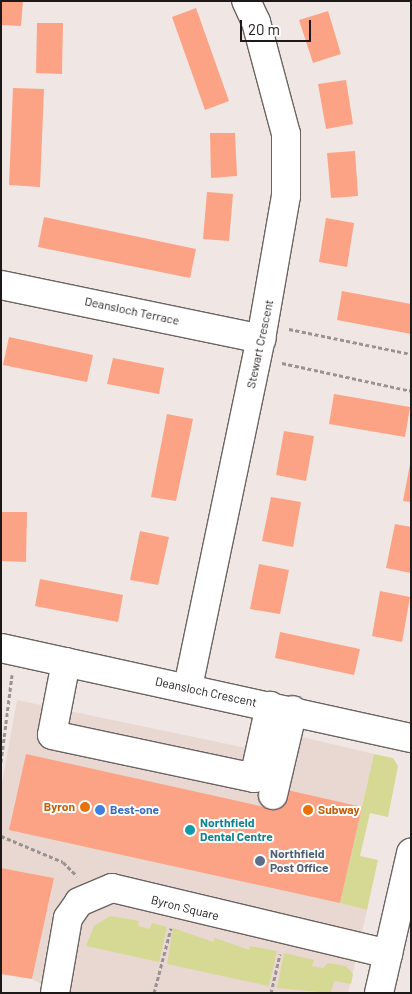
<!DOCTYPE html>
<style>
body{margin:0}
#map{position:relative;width:412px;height:994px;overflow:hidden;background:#f0e7e4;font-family:Barlow,sans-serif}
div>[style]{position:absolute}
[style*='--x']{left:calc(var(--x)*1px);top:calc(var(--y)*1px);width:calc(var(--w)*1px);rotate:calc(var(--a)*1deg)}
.built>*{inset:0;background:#e8d8d1}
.green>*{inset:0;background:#d5d993}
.building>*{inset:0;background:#fca385}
.path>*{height:3px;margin-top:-1.5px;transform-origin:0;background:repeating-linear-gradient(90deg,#9a9391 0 4px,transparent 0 6.5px)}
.roads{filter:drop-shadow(1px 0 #6b6361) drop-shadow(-1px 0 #6b6361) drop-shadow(0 1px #6b6361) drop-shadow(0 -1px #6b6361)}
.minor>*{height:28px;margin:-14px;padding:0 14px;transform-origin:14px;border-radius:14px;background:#fff}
.dots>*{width:14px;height:14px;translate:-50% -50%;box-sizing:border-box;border:2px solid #fff;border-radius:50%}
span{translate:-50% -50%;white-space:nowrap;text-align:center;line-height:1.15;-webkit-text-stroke:4px #fff;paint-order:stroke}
.street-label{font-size:12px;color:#1c1918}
.food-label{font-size:12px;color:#c56008;font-weight:700}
.right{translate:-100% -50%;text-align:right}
.left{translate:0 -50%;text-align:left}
.shop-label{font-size:12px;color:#366cbe;font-weight:700}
.culture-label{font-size:12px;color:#0d838f;font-weight:700}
.service-label{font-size:12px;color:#4e5e75;font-weight:700}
.frame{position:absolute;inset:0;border:2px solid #1c1918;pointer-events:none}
.scale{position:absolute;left:240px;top:20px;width:71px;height:22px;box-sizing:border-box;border:2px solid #1c1918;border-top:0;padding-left:6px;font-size:15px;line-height:18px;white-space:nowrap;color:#1c1918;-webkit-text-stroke:4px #fff;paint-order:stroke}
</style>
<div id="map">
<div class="built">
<i style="clip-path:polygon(17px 700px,266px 752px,298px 736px,374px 754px,340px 903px,367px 910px,348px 993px,57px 993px,32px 979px,54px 878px,1px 868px,1px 788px)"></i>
</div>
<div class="green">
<i style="clip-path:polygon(374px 754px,393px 758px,398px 766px,388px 817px,370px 813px,360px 856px,378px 860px,367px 910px,340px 903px)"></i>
<i style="clip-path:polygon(110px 916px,139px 921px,138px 926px,150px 929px,152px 923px,167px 927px,159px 962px,86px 946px,94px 926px)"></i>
<i style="clip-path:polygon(173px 928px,213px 942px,215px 938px,249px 950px,250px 946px,277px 951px,269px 986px,167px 964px)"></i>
<i style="clip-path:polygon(284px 953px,314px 960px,312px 966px,323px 968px,328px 963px,346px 966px,353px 974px,351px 984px,334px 981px,331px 993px,277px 988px)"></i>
</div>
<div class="building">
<i style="clip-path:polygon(1px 1px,23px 1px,21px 26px,1px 25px)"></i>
<i style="clip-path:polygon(196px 8px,229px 101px,205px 110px,172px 17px)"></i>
<i style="clip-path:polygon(328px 11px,341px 54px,313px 63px,299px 20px)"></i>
<i style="clip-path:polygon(37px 23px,63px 23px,62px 74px,36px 73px)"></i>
<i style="clip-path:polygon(346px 80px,353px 124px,326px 129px,318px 84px)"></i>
<i style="clip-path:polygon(13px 88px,44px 89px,40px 187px,9px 185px)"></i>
<i style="clip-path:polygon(210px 133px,235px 133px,237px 176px,211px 178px)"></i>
<i style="clip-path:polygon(355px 151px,358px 196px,331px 198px,327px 153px)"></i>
<i style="clip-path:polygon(207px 192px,233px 194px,229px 241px,203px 239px)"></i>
<i style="clip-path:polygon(44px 217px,196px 249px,190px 278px,38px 247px)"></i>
<i style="clip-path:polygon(326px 218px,354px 223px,347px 267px,319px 262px)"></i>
<i style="clip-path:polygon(342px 291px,411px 304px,411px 334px,337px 320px)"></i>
<i style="clip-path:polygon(9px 337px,93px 355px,87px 382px,3px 365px)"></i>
<i style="clip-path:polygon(113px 358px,164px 368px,159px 394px,107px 384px)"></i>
<i style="clip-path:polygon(334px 394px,410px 407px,405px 437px,329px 424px)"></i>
<i style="clip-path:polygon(167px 414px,193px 419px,176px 501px,151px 497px)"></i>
<i style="clip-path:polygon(284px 431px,314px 436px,306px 481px,276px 475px)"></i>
<i style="clip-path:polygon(410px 464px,411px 464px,411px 502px,403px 501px)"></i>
<i style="clip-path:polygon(271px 497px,301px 502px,293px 547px,262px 541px)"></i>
<i style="clip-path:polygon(1px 512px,27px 512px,26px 562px,1px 561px)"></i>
<i style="clip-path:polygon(395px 524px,411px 527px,411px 573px,386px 568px)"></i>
<i style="clip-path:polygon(140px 531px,169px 537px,158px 585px,130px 580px)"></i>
<i style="clip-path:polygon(259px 564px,289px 570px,280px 614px,250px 609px)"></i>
<i style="clip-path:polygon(40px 579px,123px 595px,118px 622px,35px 606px)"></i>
<i style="clip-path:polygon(380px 591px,410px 597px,402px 642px,372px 636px)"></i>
<i style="clip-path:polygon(280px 632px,360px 649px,354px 675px,275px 658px)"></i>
<i style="clip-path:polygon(26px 754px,278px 810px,283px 789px,362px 807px,340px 903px,9px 830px)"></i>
<i style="clip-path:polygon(1px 868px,54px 878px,32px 979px,1px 974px)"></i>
</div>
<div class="path">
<i style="--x:289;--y:329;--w:125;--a:11.6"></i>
<i style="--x:282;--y:363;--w:132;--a:12.2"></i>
<i style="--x:1;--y:762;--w:88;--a:-82.8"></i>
<i style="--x:1;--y:836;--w:67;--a:22.8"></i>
<i style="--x:63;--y:862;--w:20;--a:45"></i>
<i style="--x:154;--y:993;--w:67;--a:-75.3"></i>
<i style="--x:271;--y:993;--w:40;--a:-77"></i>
</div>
<div class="roads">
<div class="minor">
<i style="--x:1;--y:285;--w:266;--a:11.7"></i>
<i style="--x:1;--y:648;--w:420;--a:12.4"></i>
<i style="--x:66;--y:662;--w:74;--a:100.9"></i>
<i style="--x:52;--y:735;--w:207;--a:12"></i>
<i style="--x:254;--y:778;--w:74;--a:-77.5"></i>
<i style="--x:188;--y:687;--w:356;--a:-78.2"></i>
<i style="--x:261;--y:339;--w:145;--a:-80.1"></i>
<i style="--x:286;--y:196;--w:62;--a:-90"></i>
<i style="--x:286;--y:134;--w:116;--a:-105"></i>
<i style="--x:256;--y:22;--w:23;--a:-115"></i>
<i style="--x:273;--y:795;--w:87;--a:-76.8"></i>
<i style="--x:55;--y:993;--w:76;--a:-80.2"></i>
<i style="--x:68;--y:918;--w:19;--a:-55"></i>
<i style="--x:79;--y:902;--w:36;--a:-23"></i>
<i style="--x:112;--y:888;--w:284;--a:13.4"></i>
<i style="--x:379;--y:993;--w:144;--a:-77.1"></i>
</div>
</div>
<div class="dots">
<i style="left:85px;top:807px;background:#e8710a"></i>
<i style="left:100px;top:810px;background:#3f7fe0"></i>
<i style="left:308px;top:810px;background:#e8710a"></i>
<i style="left:190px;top:830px;background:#0f9aa8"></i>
<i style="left:260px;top:861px;background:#5c6f8a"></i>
</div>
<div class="street-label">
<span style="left:132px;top:311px;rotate:12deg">Deansloch Terrace</span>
<span style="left:260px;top:344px;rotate:-78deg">Stewart Crescent</span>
<span style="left:206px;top:692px;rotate:12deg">Deansloch Crescent</span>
<span style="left:185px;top:908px;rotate:14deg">Byron Square</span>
</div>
<div class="food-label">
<span class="right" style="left:75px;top:807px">Byron</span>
<span class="left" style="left:318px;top:810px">Subway</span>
</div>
<div class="shop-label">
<span class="left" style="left:110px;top:810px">Best-one</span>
</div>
<div class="culture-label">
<span class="left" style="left:200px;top:830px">Northfield<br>Dental Centre</span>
</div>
<div class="service-label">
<span class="left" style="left:270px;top:861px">Northfield<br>Post Office</span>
</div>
<div class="frame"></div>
<div class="scale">20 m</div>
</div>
